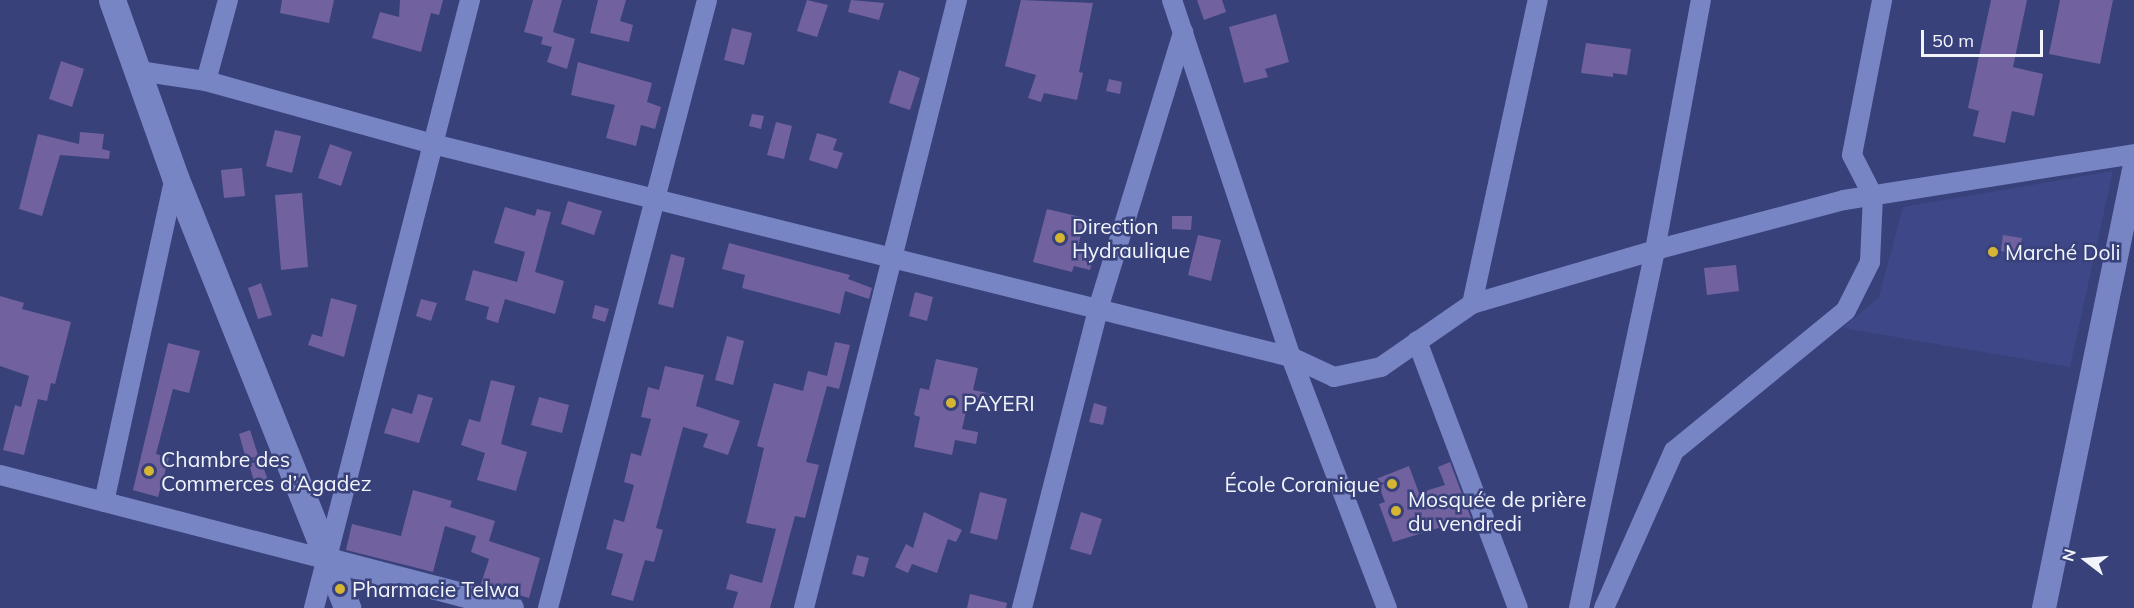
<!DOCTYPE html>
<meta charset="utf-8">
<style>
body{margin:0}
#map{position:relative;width:2134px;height:608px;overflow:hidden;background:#38417a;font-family:Mulish,sans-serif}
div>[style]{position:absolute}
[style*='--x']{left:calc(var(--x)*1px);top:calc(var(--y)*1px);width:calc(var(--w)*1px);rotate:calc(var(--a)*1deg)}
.built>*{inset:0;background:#3e4888}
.building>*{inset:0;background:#71629f}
.minor>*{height:20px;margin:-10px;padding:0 10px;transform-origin:10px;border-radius:10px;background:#7885c4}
.tertiary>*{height:24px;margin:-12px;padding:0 12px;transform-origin:12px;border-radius:12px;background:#7885c4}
.secondary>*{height:27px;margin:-13.5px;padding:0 13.5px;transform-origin:13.5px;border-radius:13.5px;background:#7885c4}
.dots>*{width:16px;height:16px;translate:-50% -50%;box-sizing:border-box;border:3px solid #38417a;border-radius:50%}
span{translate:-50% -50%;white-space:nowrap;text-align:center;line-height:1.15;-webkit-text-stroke:5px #38417a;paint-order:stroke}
.poi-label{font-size:21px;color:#f2f4fb}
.left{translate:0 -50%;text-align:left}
.right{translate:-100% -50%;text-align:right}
.north{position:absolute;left:2056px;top:530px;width:60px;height:60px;-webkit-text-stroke:4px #38417a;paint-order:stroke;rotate:286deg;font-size:16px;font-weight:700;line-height:24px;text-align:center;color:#f2f4fb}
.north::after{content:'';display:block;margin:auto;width:21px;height:27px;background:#f2f4fb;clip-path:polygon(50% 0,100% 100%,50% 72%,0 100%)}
.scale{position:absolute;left:1921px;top:30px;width:122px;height:27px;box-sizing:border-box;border:3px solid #f2f4fb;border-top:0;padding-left:8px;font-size:18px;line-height:21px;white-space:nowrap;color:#f2f4fb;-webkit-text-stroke:4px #38417a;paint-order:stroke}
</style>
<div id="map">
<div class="built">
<i style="clip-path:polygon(2113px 171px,2070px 367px,1843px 328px,1879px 297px,1903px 207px)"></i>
</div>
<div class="building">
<i style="clip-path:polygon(282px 0,334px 0,329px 23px,280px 13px)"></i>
<i style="clip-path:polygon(400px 0,443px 0,439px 15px,431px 13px,421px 52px,372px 38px,380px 12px,399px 17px)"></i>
<i style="clip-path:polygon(533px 0,562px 0,553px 32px,575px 39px,567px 69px,547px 62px,552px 47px,541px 44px,543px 37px,524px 32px)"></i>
<i style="clip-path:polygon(598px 0,626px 0,620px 21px,633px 25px,629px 42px,590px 33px)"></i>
<i style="clip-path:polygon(807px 0,828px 5px,817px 37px,797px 31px)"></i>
<i style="clip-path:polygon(851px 0,884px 3px,879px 20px,848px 12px)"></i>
<i style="clip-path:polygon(1021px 0,1093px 3px,1079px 72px,1083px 73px,1077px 100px,1044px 93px,1041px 102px,1028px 98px,1036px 75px,1005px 66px)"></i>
<i style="clip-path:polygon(1197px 0,1222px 0,1226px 12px,1204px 20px)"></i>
<i style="clip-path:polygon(1991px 0,2027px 0,2013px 67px,2043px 74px,2034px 116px,2012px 111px,2005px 143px,1973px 136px,1979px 111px,1968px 108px)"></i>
<i style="clip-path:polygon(2060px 0,2113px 0,2100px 64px,2049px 54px)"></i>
<i style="clip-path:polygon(1276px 14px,1289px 62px,1265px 69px,1268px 77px,1244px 83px,1229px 27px)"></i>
<i style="clip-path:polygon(732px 28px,752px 33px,744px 65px,724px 60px)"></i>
<i style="clip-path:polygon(1586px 43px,1631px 49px,1627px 75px,1613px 73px,1613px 77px,1581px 73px)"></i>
<i style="clip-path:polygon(61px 61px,84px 69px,72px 107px,49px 99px)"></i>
<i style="clip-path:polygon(578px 62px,652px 83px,647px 102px,661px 107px,655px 129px,641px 125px,636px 146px,606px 138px,615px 105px,571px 95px)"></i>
<i style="clip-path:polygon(899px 70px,920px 78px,910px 110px,889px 103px)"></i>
<i style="clip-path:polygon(1109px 79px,1122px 82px,1120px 94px,1106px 91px)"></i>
<i style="clip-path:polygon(752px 114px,764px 116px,761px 129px,749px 126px)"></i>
<i style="clip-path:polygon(776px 122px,792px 126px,784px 159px,767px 155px)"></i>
<i style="clip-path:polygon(275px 130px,301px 136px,292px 173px,266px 166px)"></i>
<i style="clip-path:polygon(80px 132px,104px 134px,102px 149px,110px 151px,109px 159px,60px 155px,42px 216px,19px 209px,38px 134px,79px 144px)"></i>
<i style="clip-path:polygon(817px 133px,837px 139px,833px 150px,843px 153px,837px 169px,809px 160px)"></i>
<i style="clip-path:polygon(330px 144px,352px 152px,341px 186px,318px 178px)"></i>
<i style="clip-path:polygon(242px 168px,245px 196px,224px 198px,221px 170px)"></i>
<i style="clip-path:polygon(302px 193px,308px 267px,281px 270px,275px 195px)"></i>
<i style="clip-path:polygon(568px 201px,602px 211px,594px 235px,561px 224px)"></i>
<i style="clip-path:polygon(505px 207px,535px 216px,537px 209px,551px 212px,535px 272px,564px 281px,555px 314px,505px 299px,498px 323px,486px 319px,489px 307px,465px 300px,473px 270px,517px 282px,525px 252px,494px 243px)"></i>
<i style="clip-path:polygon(1047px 209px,1085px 218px,1077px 251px,1094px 255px,1090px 270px,1074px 266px,1072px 272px,1033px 262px)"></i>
<i style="clip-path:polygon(1172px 216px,1192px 216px,1191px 230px,1172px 229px)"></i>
<i style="clip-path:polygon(1198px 235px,1221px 240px,1211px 281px,1188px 275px)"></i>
<i style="clip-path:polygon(2003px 235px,2022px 238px,2019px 254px,2001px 251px)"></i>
<i style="clip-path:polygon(729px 243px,850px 275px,848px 279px,872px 288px,869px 299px,845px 291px,840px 314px,742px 288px,745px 275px,722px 269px)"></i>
<i style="clip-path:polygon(671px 254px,685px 258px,673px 308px,658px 304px)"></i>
<i style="clip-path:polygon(1736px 265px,1739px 291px,1707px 295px,1704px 268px)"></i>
<i style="clip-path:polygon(261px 283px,272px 315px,258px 319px,248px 288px)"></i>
<i style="clip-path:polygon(915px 292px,933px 297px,927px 321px,909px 316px)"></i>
<i style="clip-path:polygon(0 296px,24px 303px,22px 309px,71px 322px,55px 384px,51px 383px,47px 401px,38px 399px,24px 455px,3px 450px,15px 405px,21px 407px,29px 376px,0 366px)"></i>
<i style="clip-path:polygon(331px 298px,357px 305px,344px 357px,308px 345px,312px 334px,322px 337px)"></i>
<i style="clip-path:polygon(421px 299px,437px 303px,431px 321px,416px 316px)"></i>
<i style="clip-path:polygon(595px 305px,609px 309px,605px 322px,592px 318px)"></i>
<i style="clip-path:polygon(727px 336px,744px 341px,733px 385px,715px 380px)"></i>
<i style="clip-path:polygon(835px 342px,850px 345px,839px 389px,827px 386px,806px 462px,819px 465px,805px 518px,795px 516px,770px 608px,733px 608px,738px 592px,726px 589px,730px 574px,762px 583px,776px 529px,746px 523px,764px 448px,757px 446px,774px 383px,803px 391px,808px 371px,827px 376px)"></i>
<i style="clip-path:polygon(168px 343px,200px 351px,189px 393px,173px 389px,156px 454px,169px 458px,158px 497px,133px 490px)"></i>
<i style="clip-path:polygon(936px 359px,978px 368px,973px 390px,992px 394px,989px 407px,968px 403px,962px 429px,978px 432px,976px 444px,955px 440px,952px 455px,914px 447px,920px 417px,914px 415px,920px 388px,929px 390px)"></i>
<i style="clip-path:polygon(665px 366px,704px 375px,696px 406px,740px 421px,728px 455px,703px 447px,708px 434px,683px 427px,656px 528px,663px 530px,654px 562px,645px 560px,633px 601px,611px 595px,623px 554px,606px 549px,614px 519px,624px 522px,634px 485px,624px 482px,631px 453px,641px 456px,651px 419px,641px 417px,648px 387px,659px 390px)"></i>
<i style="clip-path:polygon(491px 380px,515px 386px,501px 444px,527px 452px,516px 491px,477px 480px,485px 453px,461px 445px,469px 419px,480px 422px)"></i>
<i style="clip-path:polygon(418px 394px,433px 398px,419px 443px,384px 433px,392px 408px,412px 414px)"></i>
<i style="clip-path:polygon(539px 397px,569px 405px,562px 433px,531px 425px)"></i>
<i style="clip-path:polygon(1094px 403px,1107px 407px,1103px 425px,1089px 422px)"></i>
<i style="clip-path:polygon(250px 430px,259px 458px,247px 462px,239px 434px)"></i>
<i style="clip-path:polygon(261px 460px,269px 484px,256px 488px,249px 464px)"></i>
<i style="clip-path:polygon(1450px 462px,1471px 518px,1393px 542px,1379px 504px,1385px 502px,1376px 479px,1409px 466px,1419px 493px,1445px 485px,1438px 467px)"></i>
<i style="clip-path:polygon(413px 490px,452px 501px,450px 507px,495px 521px,489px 541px,540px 558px,529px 598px,481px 584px,489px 559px,471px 552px,476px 536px,445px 526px,433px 572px,346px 550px,352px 524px,401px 536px)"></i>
<i style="clip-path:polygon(980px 492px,1007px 499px,997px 540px,970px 533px)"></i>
<i style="clip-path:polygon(924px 512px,962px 530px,956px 542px,948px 539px,937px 573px,912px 564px,908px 573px,895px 567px,906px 544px,913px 548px)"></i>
<i style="clip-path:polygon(1081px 512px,1102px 519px,1091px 555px,1070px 549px)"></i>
<i style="clip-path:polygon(857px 555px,869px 558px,864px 577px,852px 574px)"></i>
<i style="clip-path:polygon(970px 594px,1007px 603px,1006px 608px,967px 608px)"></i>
</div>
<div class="minor">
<i style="--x:1172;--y:0;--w:376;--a:71.6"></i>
<i style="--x:1291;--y:357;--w:269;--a:69.1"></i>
<i style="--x:139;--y:71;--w:68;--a:8.5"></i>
<i style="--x:206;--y:81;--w:236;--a:15.5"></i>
<i style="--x:433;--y:144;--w:884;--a:13.94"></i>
<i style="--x:1291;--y:357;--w:47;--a:24.9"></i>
<i style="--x:1334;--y:377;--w:48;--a:-12"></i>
<i style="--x:1381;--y:367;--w:111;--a:-34.7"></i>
<i style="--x:1472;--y:304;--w:191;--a:-16.4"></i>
<i style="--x:1655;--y:250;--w:196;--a:-14.8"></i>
<i style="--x:1844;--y:200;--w:294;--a:-9"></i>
<i style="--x:206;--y:81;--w:84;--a:-74.8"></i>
<i style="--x:1472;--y:304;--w:311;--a:-77.8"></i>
<i style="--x:1417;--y:341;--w:285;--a:69.3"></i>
<i style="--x:0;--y:475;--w:340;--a:14.5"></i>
<i style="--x:104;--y:502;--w:333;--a:-77.7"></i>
<i style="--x:314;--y:608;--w:628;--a:-75.61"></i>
<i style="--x:548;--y:608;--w:628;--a:-75.34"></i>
<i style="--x:804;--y:608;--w:627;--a:-75.88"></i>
<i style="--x:1022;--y:608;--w:309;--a:-75.7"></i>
<i style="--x:1098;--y:309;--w:290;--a:-72.9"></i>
<i style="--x:1579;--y:608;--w:366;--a:-78"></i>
<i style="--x:1655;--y:250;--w:254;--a:-79.6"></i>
<i style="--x:1604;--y:608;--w:172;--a:-66"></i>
<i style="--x:1674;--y:451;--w:222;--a:-39.3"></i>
<i style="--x:1846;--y:310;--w:54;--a:-63.4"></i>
<i style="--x:1870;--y:262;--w:66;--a:-87.4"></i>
<i style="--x:1873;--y:196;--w:46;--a:-117.1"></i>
<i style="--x:1852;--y:155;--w:158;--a:-79"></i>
</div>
<div class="tertiary">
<i style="--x:329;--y:560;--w:189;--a:14.7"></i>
<i style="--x:2044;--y:608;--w:449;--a:-78.4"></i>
</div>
<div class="secondary">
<i style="--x:112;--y:0;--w:188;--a:70.4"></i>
<i style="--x:175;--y:177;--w:464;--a:68.2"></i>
</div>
<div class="dots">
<i style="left:1060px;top:238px;background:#d5b534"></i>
<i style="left:1993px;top:252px;background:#d5b534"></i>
<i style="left:951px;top:403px;background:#d5b534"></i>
<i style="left:149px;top:471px;background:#d5b534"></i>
<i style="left:1392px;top:484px;background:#d5b534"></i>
<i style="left:1396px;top:511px;background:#d5b534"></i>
<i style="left:340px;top:589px;background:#d5b534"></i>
</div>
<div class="poi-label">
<span class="left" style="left:1072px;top:238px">Direction<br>Hydraulique</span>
<span class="left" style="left:2005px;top:252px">Marché Doli</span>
<span class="left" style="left:963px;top:403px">PAYERI</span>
<span class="left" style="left:161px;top:471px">Chambre des<br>Commerces d’Agadez</span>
<span class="right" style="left:1380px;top:484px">École Coranique</span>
<span class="left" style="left:1408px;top:511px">Mosquée de prière<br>du vendredi</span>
<span class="left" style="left:352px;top:589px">Pharmacie Telwa</span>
</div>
<div class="north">N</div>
<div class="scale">50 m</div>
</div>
